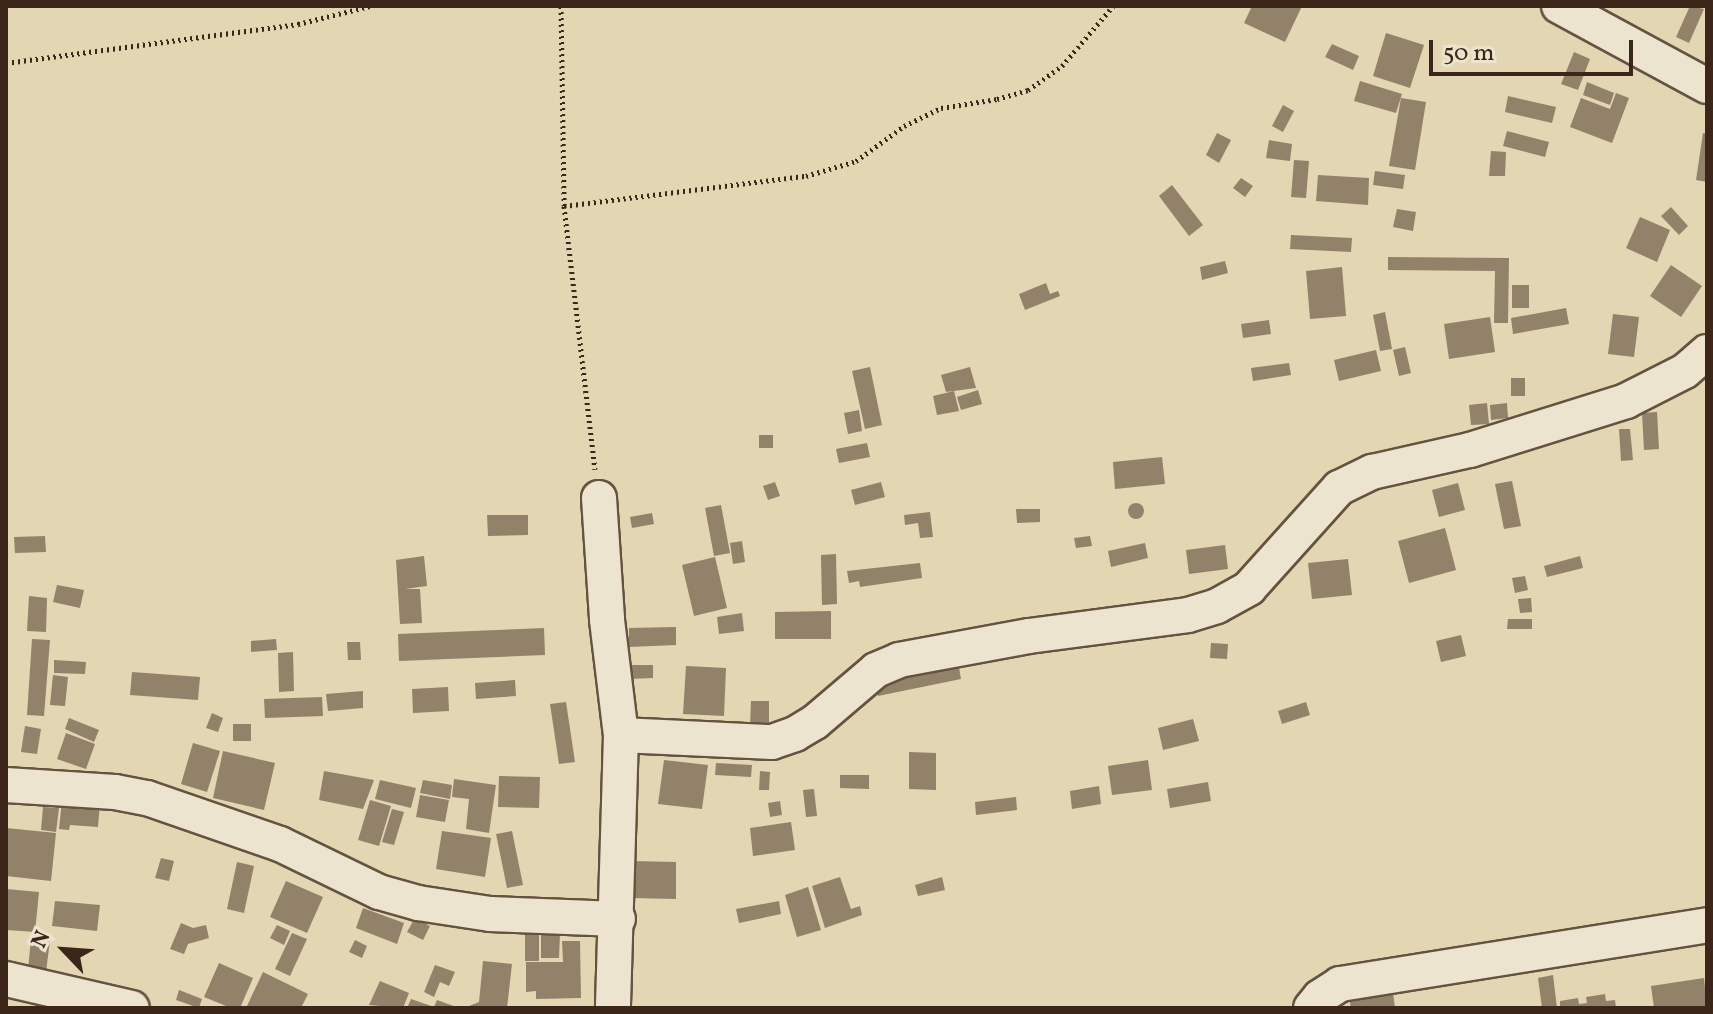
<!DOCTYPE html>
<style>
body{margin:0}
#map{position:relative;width:1713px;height:1014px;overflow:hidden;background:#e2d6b3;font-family:Vollkorn,serif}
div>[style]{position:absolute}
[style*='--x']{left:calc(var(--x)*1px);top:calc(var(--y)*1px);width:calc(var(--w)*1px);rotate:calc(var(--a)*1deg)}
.building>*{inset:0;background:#92826a}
.round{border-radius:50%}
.path>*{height:5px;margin-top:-2.5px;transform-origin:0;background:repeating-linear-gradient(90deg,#3c261a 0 2px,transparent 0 6px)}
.roads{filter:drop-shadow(2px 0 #665240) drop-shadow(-2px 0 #665240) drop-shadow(0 2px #665240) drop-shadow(0 -2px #665240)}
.minor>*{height:34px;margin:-17px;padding:0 17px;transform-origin:17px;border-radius:17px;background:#ece4ce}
span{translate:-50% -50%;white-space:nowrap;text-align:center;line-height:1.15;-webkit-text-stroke:7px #ece4ce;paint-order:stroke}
.frame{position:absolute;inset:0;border:8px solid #3c261a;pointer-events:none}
.north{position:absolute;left:24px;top:910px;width:80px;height:80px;-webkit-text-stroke:6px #ece4ce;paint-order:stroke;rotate:295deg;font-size:22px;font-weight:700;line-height:32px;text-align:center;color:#3c261a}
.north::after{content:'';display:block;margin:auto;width:28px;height:36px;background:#3c261a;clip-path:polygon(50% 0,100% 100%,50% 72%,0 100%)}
.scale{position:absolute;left:1429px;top:40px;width:204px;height:36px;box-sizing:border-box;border:4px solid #3c261a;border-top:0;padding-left:10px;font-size:24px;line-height:28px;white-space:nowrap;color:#3c261a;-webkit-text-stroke:6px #ece4ce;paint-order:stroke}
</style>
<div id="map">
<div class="building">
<i style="clip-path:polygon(1252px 6px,1302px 6px,1285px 42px,1244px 23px)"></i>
<i style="clip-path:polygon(1690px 6px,1704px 9px,1689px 43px,1676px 37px)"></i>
<i style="clip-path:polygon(1386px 33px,1424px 45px,1410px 88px,1373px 76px)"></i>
<i style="clip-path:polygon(1332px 44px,1359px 56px,1353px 70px,1325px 57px)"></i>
<i style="clip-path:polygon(1574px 52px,1590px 59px,1578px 90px,1561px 84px)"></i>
<i style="clip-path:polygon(1360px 81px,1402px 94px,1396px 113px,1354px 101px)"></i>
<i style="clip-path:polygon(1587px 82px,1614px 93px,1610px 105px,1583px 95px)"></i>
<i style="clip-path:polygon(1616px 93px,1629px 98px,1612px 143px,1570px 127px,1581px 98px,1610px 109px)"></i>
<i style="clip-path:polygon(1508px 96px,1556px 107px,1552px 123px,1505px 112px)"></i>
<i style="clip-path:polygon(1401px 98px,1426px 102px,1415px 170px,1389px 166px)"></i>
<i style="clip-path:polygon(1283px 105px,1294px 111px,1283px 132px,1272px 126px)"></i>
<i style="clip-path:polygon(1507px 131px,1549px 142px,1545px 157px,1503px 146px)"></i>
<i style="clip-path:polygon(1217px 133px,1231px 140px,1219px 163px,1206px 155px)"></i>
<i style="clip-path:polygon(1703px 133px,1707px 134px,1707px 182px,1696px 180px)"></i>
<i style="clip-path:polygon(1269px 140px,1292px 144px,1290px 161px,1266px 158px)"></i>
<i style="clip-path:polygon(1491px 151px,1506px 152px,1505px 176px,1489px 176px)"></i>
<i style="clip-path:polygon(1294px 160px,1309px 161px,1306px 198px,1291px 197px)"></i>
<i style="clip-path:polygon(1375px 171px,1405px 175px,1403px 189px,1373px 185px)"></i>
<i style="clip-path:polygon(1318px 175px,1369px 178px,1368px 205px,1316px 201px)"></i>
<i style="clip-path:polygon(1241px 178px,1253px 186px,1245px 197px,1233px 188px)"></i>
<i style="clip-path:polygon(1172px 185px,1203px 225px,1189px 236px,1159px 196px)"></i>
<i style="clip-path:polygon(1671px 207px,1688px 226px,1679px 235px,1661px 216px)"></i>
<i style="clip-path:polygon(1397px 209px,1416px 212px,1413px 231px,1393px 227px)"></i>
<i style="clip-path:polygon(1640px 217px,1670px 230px,1657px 262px,1626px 248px)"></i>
<i style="clip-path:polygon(1291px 235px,1352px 238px,1351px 252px,1290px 249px)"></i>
<i style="clip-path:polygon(1388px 257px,1509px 258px,1508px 323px,1494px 323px,1495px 271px,1388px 270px)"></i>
<i style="clip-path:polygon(1225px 261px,1228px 273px,1202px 280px,1200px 267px)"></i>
<i style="clip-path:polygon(1671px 265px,1702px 286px,1681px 317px,1650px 296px)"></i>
<i style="clip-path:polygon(1342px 267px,1346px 316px,1310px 319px,1306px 271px)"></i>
<i style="clip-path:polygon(1046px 283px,1050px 294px,1058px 291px,1060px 296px,1025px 310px,1019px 294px)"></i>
<i style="clip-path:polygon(1512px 285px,1529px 285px,1529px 308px,1512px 308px)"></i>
<i style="clip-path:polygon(1566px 308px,1569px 324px,1513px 334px,1511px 318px)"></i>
<i style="clip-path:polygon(1385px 312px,1392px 349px,1380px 351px,1373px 315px)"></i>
<i style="clip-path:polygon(1613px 314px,1639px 317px,1634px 357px,1608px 354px)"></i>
<i style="clip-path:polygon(1490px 317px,1495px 352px,1449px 359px,1444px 324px)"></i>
<i style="clip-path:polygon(1269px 320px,1271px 334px,1243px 338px,1241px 324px)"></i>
<i style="clip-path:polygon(1405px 347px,1411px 373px,1399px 376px,1393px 350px)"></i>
<i style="clip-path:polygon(1376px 350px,1381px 371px,1339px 381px,1334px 360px)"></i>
<i style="clip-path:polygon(1289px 363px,1291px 375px,1253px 381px,1251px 368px)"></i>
<i style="clip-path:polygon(870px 367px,882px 425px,865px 429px,852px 371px)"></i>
<i style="clip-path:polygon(970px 367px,976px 388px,946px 392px,941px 375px)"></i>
<i style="clip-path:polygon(1511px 378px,1525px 378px,1525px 396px,1511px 396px)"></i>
<i style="clip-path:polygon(978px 390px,982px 404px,961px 410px,957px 397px)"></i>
<i style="clip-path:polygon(954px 391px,959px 411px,937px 415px,933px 396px)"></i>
<i style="clip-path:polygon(1487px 403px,1489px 424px,1471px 425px,1469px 405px)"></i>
<i style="clip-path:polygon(1507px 403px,1508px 418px,1491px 420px,1490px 405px)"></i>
<i style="clip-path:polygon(859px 410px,862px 431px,848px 434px,844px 413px)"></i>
<i style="clip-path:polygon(1657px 412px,1659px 449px,1644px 450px,1642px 413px)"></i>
<i style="clip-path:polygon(1619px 429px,1630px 429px,1633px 460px,1621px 461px)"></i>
<i style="clip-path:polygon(759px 435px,773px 435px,773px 448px,759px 448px)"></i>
<i style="clip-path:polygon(867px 443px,870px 457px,839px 463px,836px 449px)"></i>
<i style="clip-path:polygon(1162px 457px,1165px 484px,1115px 489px,1113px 462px)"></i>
<i style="clip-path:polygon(1512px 481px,1521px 526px,1504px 529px,1495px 484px)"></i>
<i style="clip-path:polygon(775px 482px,780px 496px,768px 500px,763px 486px)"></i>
<i style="clip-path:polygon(881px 482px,885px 497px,855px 505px,851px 490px)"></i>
<i style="clip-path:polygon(1458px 483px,1465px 510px,1439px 517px,1432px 490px)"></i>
<i class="round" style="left:1128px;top:503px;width:16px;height:16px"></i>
<i style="clip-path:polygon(721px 505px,730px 553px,714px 556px,705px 508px)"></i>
<i style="clip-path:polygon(1016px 509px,1040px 509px,1040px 522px,1017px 523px)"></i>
<i style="clip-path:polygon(930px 512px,933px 537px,920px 538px,918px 523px,905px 525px,904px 515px)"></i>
<i style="clip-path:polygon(652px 513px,654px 524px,632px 528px,630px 517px)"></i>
<i style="clip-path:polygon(487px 515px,528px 515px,528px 535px,488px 536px)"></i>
<i style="clip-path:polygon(1445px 528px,1456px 570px,1409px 583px,1398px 541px)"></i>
<i style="clip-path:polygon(45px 536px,46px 552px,15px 553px,14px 537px)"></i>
<i style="clip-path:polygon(1090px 536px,1092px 546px,1076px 548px,1074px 538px)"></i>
<i style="clip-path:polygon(742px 541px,745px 562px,733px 564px,730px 543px)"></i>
<i style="clip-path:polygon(1145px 543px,1148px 558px,1111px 567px,1108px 551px)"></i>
<i style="clip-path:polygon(1225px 545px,1228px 569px,1189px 574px,1186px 550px)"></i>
<i style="clip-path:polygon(836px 554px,837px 604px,822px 605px,821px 555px)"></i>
<i style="clip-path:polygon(424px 556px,427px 586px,405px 589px,420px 589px,422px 623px,400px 624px,396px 560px)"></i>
<i style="clip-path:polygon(1580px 556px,1583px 568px,1547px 577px,1544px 566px)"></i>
<i style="clip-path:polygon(715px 557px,727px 608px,694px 616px,682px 565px)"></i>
<i style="clip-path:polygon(1348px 559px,1352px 595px,1312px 599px,1308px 563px)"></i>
<i style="clip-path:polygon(920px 563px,922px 578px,860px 587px,859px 581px,849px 583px,847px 571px)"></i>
<i style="clip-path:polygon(1525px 576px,1528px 590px,1515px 593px,1512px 578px)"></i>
<i style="clip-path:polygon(57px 585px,84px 590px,80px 608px,53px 602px)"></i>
<i style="clip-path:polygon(29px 596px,47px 598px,46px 632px,27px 631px)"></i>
<i style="clip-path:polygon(1531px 598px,1532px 612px,1520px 613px,1518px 599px)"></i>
<i style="clip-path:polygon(831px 611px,831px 639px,775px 639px,775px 612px)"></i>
<i style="clip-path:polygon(742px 613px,744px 631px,719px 634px,717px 617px)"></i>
<i style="clip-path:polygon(1508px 619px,1532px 619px,1532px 629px,1507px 629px)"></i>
<i style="clip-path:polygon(676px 627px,676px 645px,629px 647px,629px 628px)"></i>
<i style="clip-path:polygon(544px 628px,545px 655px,399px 661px,398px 634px)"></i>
<i style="clip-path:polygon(1461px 635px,1466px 656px,1441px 662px,1436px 641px)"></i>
<i style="clip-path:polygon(32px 639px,50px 640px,44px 716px,27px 715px)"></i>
<i style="clip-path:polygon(276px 639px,277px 650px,251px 652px,251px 641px)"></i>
<i style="clip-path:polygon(347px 642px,360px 642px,361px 660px,348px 660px)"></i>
<i style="clip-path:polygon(1211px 643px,1228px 644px,1227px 659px,1210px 658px)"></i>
<i style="clip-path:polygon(293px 652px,294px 691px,279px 692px,278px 653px)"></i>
<i style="clip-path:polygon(54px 660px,86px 662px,85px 674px,54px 673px)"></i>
<i style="clip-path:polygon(958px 662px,961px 679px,878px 696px,875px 678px)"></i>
<i style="clip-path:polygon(630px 665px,653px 665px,653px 678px,630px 679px)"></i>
<i style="clip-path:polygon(686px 666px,726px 668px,724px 716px,683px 714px)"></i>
<i style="clip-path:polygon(132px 672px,200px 677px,198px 700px,130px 695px)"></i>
<i style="clip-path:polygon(53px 675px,68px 677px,65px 706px,50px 705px)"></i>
<i style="clip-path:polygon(515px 680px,516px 696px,476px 699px,475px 683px)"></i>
<i style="clip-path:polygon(448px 687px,449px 711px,413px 713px,412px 689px)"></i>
<i style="clip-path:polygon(363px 691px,363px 708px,328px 711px,326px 694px)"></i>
<i style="clip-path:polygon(322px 697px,323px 716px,265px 718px,264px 699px)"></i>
<i style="clip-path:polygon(751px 701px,769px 701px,769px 727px,750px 727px)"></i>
<i style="clip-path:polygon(566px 702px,575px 762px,559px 764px,550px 704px)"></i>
<i style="clip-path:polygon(1306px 702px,1310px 715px,1282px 724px,1278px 711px)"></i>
<i style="clip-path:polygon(212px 713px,223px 718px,218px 732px,206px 728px)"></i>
<i style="clip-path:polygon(69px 718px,99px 730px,94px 742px,65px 729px)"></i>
<i style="clip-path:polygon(1193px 719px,1199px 741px,1163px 750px,1158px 728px)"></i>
<i style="clip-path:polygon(233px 724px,251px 724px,251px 741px,233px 741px)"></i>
<i style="clip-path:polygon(25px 726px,41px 729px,37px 754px,21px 752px)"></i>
<i style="clip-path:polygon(66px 733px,95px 744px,86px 769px,57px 759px)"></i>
<i style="clip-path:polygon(193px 743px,220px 751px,207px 792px,181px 784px)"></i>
<i style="clip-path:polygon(223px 751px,275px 763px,264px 810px,213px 798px)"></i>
<i style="clip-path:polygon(909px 752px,936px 753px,936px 790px,909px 789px)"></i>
<i style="clip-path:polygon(664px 760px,708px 765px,702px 809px,658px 804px)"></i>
<i style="clip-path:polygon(1148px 760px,1152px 790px,1112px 795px,1108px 766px)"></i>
<i style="clip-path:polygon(716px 763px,752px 765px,751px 777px,715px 775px)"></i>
<i style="clip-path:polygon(324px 771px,374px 780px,363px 809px,319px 800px)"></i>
<i style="clip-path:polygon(760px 771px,770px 772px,769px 790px,759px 790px)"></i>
<i style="clip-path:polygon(840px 775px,869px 775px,869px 789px,840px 788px)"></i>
<i style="clip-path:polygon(499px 776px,540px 777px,539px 808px,498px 807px)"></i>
<i style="clip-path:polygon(454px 779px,496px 785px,489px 833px,466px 829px,469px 799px,452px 797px)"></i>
<i style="clip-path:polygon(380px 780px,416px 788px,411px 808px,375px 799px)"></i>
<i style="clip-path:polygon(423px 780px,452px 785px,450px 799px,420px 793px)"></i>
<i style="clip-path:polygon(1208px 782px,1211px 801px,1170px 808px,1167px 789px)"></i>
<i style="clip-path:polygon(1099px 786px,1101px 804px,1072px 809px,1070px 791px)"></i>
<i style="clip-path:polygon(814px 789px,817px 816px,806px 817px,803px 790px)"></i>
<i style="clip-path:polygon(420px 795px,449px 800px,445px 822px,416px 817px)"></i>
<i style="clip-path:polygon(1016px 797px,1017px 810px,976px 815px,975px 802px)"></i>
<i style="clip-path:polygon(62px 800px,100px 803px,98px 827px,70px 825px,69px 830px,59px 829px)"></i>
<i style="clip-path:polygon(370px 800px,391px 806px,379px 846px,358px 840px)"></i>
<i style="clip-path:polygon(780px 801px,782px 815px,770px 817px,768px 803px)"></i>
<i style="clip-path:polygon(43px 807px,59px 808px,56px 832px,41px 830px)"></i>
<i style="clip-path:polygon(392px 809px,404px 812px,394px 845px,382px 842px)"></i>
<i style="clip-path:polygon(791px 822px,795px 850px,753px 856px,750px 828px)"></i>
<i style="clip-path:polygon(6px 828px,56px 833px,51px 881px,6px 876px)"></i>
<i style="clip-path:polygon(442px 831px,491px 838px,485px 877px,436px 869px)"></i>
<i style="clip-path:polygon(512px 831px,523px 885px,507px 888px,496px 834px)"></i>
<i style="clip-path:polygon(161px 858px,174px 861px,169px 881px,155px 878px)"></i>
<i style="clip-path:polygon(632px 861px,676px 862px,676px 899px,632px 898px)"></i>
<i style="clip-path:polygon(237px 862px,254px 866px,244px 913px,227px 909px)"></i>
<i style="clip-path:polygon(840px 877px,851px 909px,860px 906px,862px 915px,825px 928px,812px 886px)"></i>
<i style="clip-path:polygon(942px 877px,945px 890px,918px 896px,915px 885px)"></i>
<i style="clip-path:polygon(286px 881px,323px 897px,307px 933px,270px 917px)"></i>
<i style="clip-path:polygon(808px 887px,821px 930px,797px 937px,785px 895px)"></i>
<i style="clip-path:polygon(6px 889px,39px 892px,35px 932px,6px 930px)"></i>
<i style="clip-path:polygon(55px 901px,100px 905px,97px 931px,52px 926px)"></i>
<i style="clip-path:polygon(779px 901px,781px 914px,739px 923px,736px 909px)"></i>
<i style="clip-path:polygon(363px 908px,404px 923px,397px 944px,356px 928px)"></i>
<i style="clip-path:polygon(415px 918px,430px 926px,423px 940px,407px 932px)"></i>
<i style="clip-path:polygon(181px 923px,193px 928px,206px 925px,209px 938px,188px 944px,184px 954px,170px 949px)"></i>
<i style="clip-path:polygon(277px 925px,290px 931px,284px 945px,270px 938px)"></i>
<i style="clip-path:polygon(292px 933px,307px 939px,290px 976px,275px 969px)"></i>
<i style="clip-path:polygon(525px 933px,539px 933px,539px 961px,525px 961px)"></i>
<i style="clip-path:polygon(541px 934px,560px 934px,559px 958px,541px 958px)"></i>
<i style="clip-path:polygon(31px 938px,50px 940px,46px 972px,28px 970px)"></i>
<i style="clip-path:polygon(355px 940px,367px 946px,362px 958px,349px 952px)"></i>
<i style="clip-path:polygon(562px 941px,580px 941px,581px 998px,536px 999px,536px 991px,526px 992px,526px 962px,563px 962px)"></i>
<i style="clip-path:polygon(483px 961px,512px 964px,507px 1008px,464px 1008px,479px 1002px)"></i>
<i style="clip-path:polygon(219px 963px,253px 978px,240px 1008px,231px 1008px,204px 997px)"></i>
<i style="clip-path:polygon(435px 965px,455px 972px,449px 986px,440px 982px,434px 997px,424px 992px)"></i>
<i style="clip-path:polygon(263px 972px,308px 994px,301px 1008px,246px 1008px)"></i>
<i style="clip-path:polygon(1553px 975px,1557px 1008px,1542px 1008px,1538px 978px)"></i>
<i style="clip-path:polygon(1704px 978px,1707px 1008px,1654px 1008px,1651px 986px)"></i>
<i style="clip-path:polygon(380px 981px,409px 993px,403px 1008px,369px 1005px)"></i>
<i style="clip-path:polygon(179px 990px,202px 999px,199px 1008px,176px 1000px)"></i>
<i style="clip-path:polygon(1393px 992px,1395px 1008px,1351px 1008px,1349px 998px)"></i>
<i style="clip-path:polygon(1605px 994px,1606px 1001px,1615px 1000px,1616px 1008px,1560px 1008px,1560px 1001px,1578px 998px,1579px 1004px,1587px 1003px,1586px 997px)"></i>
<i style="clip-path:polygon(411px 999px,434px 1007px,437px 1000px,459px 1008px,407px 1008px)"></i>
</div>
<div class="path">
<i style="--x:561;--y:6;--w:200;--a:89.1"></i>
<i style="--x:564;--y:206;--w:265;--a:83.3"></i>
<i style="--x:6;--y:63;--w:295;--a:-7.6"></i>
<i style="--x:298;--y:24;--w:74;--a:-14"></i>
<i style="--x:564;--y:206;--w:244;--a:-7.1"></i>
<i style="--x:806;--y:176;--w:52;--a:-16.7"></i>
<i style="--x:856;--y:161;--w:59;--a:-36.1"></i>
<i style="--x:904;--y:126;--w:41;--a:-25.9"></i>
<i style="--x:941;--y:108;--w:57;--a:-9.1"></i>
<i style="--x:997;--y:99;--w:32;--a:-16"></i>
<i style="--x:1028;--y:90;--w:42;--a:-35.2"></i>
<i style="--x:1062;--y:66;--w:79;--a:-49.6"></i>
</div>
<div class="roads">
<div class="minor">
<i style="--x:1559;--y:6;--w:168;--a:28.4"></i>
<i style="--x:599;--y:498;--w:122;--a:86.2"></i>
<i style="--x:607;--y:620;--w:116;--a:83.1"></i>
<i style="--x:621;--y:735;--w:273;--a:91.7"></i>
<i style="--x:621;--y:735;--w:151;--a:2.7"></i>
<i style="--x:772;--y:742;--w:24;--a:-19"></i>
<i style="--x:795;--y:734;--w:23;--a:-31"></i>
<i style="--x:815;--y:722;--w:80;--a:-40.4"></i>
<i style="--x:876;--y:670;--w:25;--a:-23"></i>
<i style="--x:899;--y:660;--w:132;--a:-10.5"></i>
<i style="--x:1029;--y:636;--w:160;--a:-7.5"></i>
<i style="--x:1188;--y:615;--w:30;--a:-17"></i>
<i style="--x:1217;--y:606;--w:37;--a:-29"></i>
<i style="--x:1249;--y:588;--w:135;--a:-48"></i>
<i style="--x:1339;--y:488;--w:37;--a:-26"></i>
<i style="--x:1372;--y:472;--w:100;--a:-12.7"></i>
<i style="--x:1470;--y:450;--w:164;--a:-17.4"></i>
<i style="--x:1626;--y:401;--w:66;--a:-27"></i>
<i style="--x:1685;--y:371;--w:29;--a:-41"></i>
<i style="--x:6;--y:785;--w:109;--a:3.7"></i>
<i style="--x:115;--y:792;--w:33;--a:11"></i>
<i style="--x:147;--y:798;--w:141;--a:19.1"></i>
<i style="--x:280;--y:844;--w:110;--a:25.9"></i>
<i style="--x:379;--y:892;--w:41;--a:15.8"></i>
<i style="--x:418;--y:903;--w:73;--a:8.7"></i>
<i style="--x:490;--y:914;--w:128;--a:2.2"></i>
<i style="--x:6;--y:979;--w:129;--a:13"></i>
<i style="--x:1311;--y:1008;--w:14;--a:-51"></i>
<i style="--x:1320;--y:997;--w:24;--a:-33"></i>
<i style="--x:1340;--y:984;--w:372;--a:-9.1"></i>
</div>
</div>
<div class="frame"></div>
<div class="north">N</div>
<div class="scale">50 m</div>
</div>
